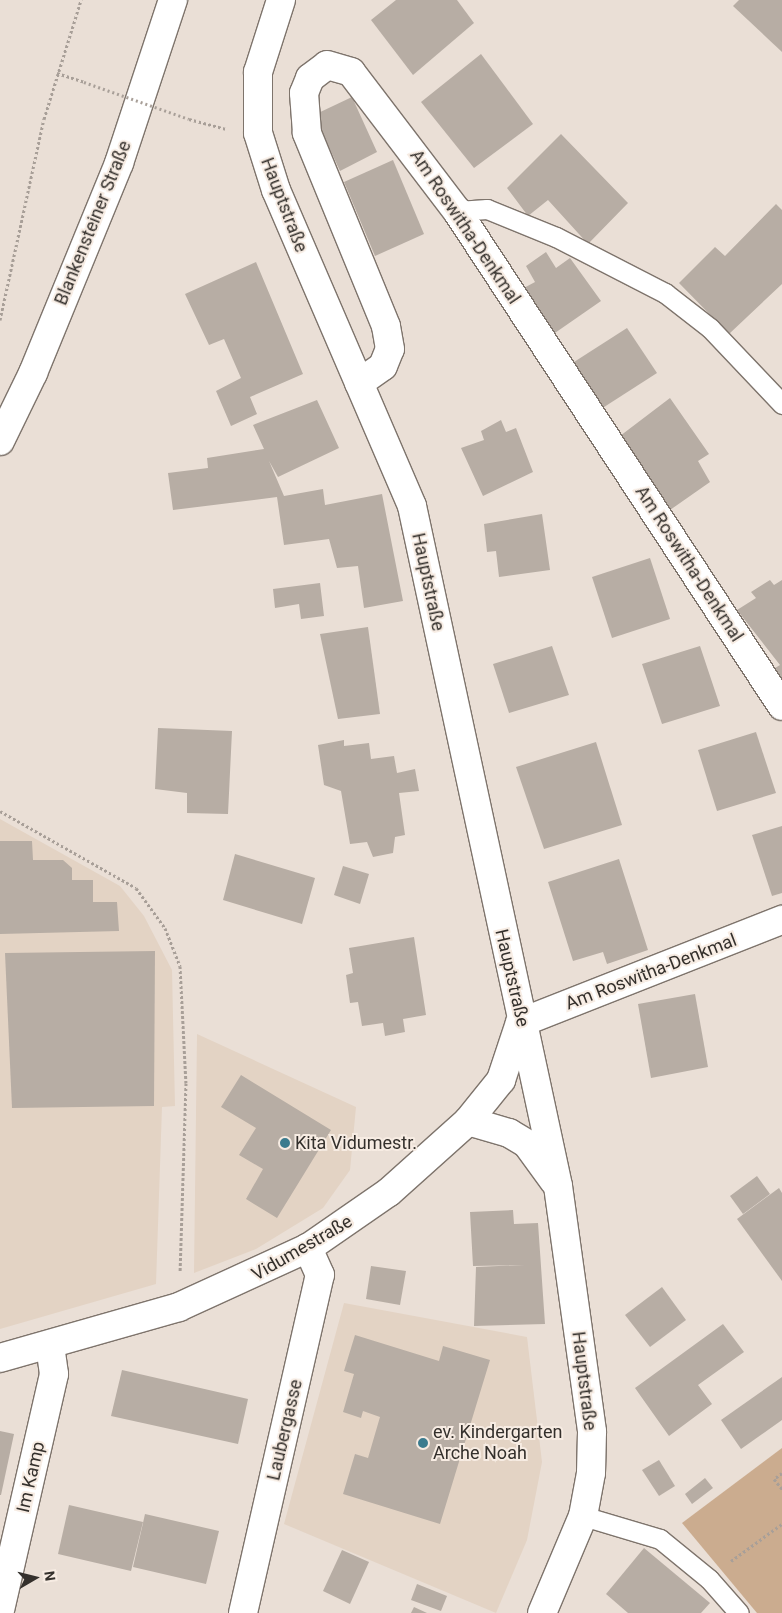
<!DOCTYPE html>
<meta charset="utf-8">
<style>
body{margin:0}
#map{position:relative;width:782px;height:1613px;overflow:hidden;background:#eadfd6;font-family:Roboto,sans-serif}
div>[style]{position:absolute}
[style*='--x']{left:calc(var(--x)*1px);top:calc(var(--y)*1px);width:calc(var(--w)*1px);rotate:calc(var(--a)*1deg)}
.built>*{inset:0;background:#e3d3c4}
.green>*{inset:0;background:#cbac8f}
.building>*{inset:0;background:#b7ada4}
.path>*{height:3px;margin-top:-1.5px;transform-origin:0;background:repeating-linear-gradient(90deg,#a89f98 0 2.5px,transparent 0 5px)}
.roads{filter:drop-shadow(1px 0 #7e746c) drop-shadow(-1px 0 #7e746c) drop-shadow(0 1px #7e746c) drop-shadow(0 -1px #7e746c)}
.lane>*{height:19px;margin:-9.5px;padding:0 9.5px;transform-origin:9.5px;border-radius:9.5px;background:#fff}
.street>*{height:28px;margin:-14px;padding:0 14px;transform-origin:14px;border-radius:14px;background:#fff}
.secondary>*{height:28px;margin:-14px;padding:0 14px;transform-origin:14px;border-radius:14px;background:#fff}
.path-bridge>*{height:3px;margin-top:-1.5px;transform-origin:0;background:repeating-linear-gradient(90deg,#a89f98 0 2.5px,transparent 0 5px)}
.dots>*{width:14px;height:14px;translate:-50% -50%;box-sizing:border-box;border:2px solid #f7ece3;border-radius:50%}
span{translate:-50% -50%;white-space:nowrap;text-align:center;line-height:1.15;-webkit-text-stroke:4px #f7ece3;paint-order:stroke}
.street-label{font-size:18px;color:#34302c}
.poi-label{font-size:18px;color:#34302c}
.left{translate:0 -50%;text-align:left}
.north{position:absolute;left:10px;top:1553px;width:50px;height:50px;-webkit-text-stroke:4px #f7ece3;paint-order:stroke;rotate:82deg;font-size:14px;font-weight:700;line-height:20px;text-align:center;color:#34302c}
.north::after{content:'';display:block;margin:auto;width:18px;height:22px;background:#34302c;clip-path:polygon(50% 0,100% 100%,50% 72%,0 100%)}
</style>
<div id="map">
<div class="built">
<i style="clip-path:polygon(0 819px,120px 886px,144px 916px,172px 970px,175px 1106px,162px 1107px,156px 1284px,0 1329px)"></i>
<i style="clip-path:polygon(197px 1034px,356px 1107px,350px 1170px,323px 1208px,256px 1249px,194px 1273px)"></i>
<i style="clip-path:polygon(344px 1303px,527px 1337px,542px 1462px,527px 1540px,496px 1613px,284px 1524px)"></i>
</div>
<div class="green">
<i style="clip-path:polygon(782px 1448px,782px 1613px,757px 1613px,682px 1523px)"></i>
</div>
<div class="building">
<i style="clip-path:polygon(396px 0,457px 0,474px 23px,413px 75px,371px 20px)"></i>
<i style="clip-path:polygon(739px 0,782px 0,782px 52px,733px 6px)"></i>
<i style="clip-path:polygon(481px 54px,533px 124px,474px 168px,421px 102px)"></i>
<i style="clip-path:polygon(352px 97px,377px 152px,340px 171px,314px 115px)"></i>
<i style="clip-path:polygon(561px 134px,628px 203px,588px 244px,548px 200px,528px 216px,507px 188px)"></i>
<i style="clip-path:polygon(393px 160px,424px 234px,375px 256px,344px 182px)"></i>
<i style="clip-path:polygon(776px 204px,782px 210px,782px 284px,729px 334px,679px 283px,715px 247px,725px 256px)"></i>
<i style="clip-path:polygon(546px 252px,556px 268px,570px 258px,601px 301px,552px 335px,522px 289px,535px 282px,526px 266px)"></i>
<i style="clip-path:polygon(256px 262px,303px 374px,250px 397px,257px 414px,231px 426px,216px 391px,241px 378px,224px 339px,209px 345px,185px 294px)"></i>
<i style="clip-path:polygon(627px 328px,657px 373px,601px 409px,574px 362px)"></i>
<i style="clip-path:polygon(670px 398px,709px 454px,698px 461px,710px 482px,670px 510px,620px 436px)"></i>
<i style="clip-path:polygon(317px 400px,339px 448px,278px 477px,269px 461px,284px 496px,323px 489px,325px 505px,382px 494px,403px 601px,364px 608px,358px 566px,337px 568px,329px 539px,284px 545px,277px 497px,173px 510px,168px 473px,208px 468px,207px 458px,264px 449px,253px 425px)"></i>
<i style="clip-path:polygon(501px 420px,506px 432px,516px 428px,533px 472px,483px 496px,461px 448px,484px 440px,481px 431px)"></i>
<i style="clip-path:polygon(542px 514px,550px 570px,499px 577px,496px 551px,487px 552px,484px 524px)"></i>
<i style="clip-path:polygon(650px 558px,670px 619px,612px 638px,592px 577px)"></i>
<i style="clip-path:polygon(770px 580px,774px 585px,782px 580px,782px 679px,775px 668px,780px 665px,737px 610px,756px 598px,751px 592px)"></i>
<i style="clip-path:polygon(320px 583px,324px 616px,301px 619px,299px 604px,275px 608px,273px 589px)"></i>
<i style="clip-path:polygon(368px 627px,380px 714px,338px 719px,320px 634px)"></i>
<i style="clip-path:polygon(552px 646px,569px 695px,509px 713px,493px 664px)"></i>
<i style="clip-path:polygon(700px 646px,720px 706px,662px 724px,642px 664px)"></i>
<i style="clip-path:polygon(158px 728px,232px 731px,228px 814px,187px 813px,187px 793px,155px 789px)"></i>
<i style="clip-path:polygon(756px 732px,776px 793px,717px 811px,698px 750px)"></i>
<i style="clip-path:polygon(344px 740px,344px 746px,369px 743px,371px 759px,394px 756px,397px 773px,415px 769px,419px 791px,399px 793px,405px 835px,395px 837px,393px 853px,373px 857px,367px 842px,350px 844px,341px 791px,324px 785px,318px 745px)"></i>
<i style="clip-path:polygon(596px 742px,622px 825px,544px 849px,516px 767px)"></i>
<i style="clip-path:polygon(782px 826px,782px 893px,772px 896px,752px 835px)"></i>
<i style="clip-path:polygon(0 841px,32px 841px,33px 860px,63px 860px,72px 868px,72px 880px,93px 880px,93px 902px,117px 902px,119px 931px,0 934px)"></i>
<i style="clip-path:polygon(235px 854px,315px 878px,302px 924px,223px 900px)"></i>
<i style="clip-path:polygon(619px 859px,648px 950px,607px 964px,603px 952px,573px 961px,548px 882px)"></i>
<i style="clip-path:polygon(343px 866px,369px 874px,360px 904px,334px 895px)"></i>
<i style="clip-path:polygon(414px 937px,426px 1015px,403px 1019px,405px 1032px,385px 1036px,383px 1023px,362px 1026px,358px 1002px,350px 1003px,346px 975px,353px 973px,349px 948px)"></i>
<i style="clip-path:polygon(155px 951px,154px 1106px,12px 1108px,5px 953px)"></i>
<i style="clip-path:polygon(695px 994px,708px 1067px,651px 1078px,638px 1004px)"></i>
<i style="clip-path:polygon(241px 1075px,331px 1130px,277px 1218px,246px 1199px,263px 1169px,239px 1155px,256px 1128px,221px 1107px)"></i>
<i style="clip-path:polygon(757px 1176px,770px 1194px,743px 1214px,730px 1196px)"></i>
<i style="clip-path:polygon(779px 1188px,782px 1193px,782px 1281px,737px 1219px)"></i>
<i style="clip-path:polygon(513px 1210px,514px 1224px,538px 1223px,545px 1324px,474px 1326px,476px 1267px,525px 1265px,473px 1266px,470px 1212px)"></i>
<i style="clip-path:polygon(371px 1266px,406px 1271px,400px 1305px,366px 1299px)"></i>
<i style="clip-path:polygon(662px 1287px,686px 1320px,650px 1347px,625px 1315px)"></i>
<i style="clip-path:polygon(723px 1324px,744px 1352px,698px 1385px,712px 1404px,669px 1436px,635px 1388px)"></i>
<i style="clip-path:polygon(355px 1335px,439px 1361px,443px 1346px,490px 1360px,440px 1524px,343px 1494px,355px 1454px,368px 1458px,380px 1417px,363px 1411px,361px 1418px,343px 1412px,354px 1374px,344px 1371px)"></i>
<i style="clip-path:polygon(122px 1370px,248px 1399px,238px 1444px,111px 1416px)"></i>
<i style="clip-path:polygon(782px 1377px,782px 1420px,741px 1449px,721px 1420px)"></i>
<i style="clip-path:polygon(0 1431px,14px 1434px,1px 1495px,0 1495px)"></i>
<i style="clip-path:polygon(659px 1460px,675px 1486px,659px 1496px,642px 1470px)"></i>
<i style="clip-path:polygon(705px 1478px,713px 1488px,692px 1504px,685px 1494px)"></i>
<i style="clip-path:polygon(69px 1505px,143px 1522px,131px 1571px,58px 1554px)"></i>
<i style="clip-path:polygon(145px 1514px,219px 1531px,206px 1584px,133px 1567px)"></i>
<i style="clip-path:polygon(644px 1548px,710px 1603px,701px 1613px,628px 1613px,606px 1594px)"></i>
<i style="clip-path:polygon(342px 1550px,369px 1562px,350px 1604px,323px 1591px)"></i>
<i style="clip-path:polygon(417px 1584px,447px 1596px,441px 1611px,411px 1600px)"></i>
<i style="clip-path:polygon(414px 1607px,427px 1613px,411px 1613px)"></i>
</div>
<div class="path">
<i style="--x:57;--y:73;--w:28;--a:18"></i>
<i style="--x:189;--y:119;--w:39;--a:15"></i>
<i style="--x:0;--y:320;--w:206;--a:-77.7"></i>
<i style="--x:44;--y:119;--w:125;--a:-72.7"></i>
<i style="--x:0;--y:811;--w:156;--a:29.5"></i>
<i style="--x:136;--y:888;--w:49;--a:54.1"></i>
<i style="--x:165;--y:928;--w:41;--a:68.5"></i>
<i style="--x:180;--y:966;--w:117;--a:87.1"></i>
<i style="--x:186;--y:1083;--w:188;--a:91.8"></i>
<i style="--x:782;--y:1473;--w:10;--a:143"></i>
<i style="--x:774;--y:1479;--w:13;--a:51"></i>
<i style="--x:731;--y:1561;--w:63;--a:-36"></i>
</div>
<div class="roads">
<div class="lane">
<i style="--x:457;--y:211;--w:30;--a:-4"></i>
<i style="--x:487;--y:209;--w:74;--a:22.1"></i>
<i style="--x:556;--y:237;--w:123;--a:27.2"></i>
<i style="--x:665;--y:293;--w:57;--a:37.9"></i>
<i style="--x:710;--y:328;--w:105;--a:46.5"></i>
<i style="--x:583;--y:1516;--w:80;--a:16.6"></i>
<i style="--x:660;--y:1539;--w:63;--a:39.2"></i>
<i style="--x:709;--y:1579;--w:45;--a:48.6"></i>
</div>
<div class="street">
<i style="--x:281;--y:0;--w:76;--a:107.7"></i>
<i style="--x:258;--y:72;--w:61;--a:90"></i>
<i style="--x:258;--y:133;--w:60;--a:72.5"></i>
<i style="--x:276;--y:190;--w:344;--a:66.7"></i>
<i style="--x:412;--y:506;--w:695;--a:77.88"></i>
<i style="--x:558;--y:1186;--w:248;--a:82.1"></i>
<i style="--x:592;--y:1432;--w:41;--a:91.4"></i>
<i style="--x:591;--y:1473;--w:44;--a:100.5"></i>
<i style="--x:583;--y:1516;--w:105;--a:112.9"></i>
<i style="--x:359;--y:383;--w:29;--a:-35"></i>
<i style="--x:383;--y:366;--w:18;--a:-68"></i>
<i style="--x:390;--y:349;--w:23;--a:-100"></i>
<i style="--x:386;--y:326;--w:209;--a:-112.3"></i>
<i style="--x:307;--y:133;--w:40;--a:-94.3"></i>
<i style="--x:304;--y:93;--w:16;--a:-68"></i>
<i style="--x:310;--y:78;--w:21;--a:-37"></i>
<i style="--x:327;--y:65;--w:25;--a:16"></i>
<i style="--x:351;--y:72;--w:175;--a:52.7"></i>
<i style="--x:457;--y:211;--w:592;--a:56.71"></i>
<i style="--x:520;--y:1023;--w:282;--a:-21.5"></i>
<i style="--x:468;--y:1121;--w:43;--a:16.3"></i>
<i style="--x:509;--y:1133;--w:21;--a:31"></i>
<i style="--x:527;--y:1144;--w:46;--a:53.9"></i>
<i style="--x:0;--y:1358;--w:186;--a:-15.9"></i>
<i style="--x:179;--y:1307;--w:142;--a:-24.6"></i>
<i style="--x:308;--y:1248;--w:98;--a:-34.7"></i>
<i style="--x:389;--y:1192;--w:106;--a:-41.9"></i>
<i style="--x:468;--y:1121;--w:53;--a:-51.2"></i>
<i style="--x:501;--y:1080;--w:60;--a:-71.6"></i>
<i style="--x:0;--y:1610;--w:242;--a:-77.1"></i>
<i style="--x:54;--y:1374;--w:30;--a:-98"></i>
<i style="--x:243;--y:1613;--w:347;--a:-77.2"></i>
<i style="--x:320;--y:1275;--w:30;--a:-114"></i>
</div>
<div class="secondary">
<i style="--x:0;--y:441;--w:76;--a:-64.1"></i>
<i style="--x:33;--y:373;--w:227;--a:-67.7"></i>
<i style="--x:119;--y:163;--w:172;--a:-71.7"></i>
</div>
</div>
<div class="path-bridge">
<i style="--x:84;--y:82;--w:111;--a:19.4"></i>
</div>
<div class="dots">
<i style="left:285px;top:1143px;background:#3a7b8e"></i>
<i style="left:423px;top:1443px;background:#3a7b8e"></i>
</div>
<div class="street-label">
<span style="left:284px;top:205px;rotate:69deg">Hauptstraße</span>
<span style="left:93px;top:223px;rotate:-68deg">Blankensteiner Straße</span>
<span style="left:465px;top:227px;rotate:56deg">Am Roswitha-Denkmal</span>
<span style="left:689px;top:564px;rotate:57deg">Am Roswitha-Denkmal</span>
<span style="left:428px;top:582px;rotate:78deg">Hauptstraße</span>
<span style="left:651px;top:972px;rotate:-21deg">Am Roswitha-Denkmal</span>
<span style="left:512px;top:978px;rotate:77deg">Hauptstraße</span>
<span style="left:302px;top:1248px;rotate:-30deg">Vidumestraße</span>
<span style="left:584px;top:1381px;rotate:83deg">Hauptstraße</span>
<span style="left:285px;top:1430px;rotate:-77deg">Laubergasse</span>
<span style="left:31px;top:1477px;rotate:-77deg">Im Kamp</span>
</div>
<div class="poi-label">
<span class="left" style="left:295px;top:1143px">Kita Vidumestr.</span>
<span class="left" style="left:433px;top:1443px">ev. Kindergarten<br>Arche Noah</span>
</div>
<div class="north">N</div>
</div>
